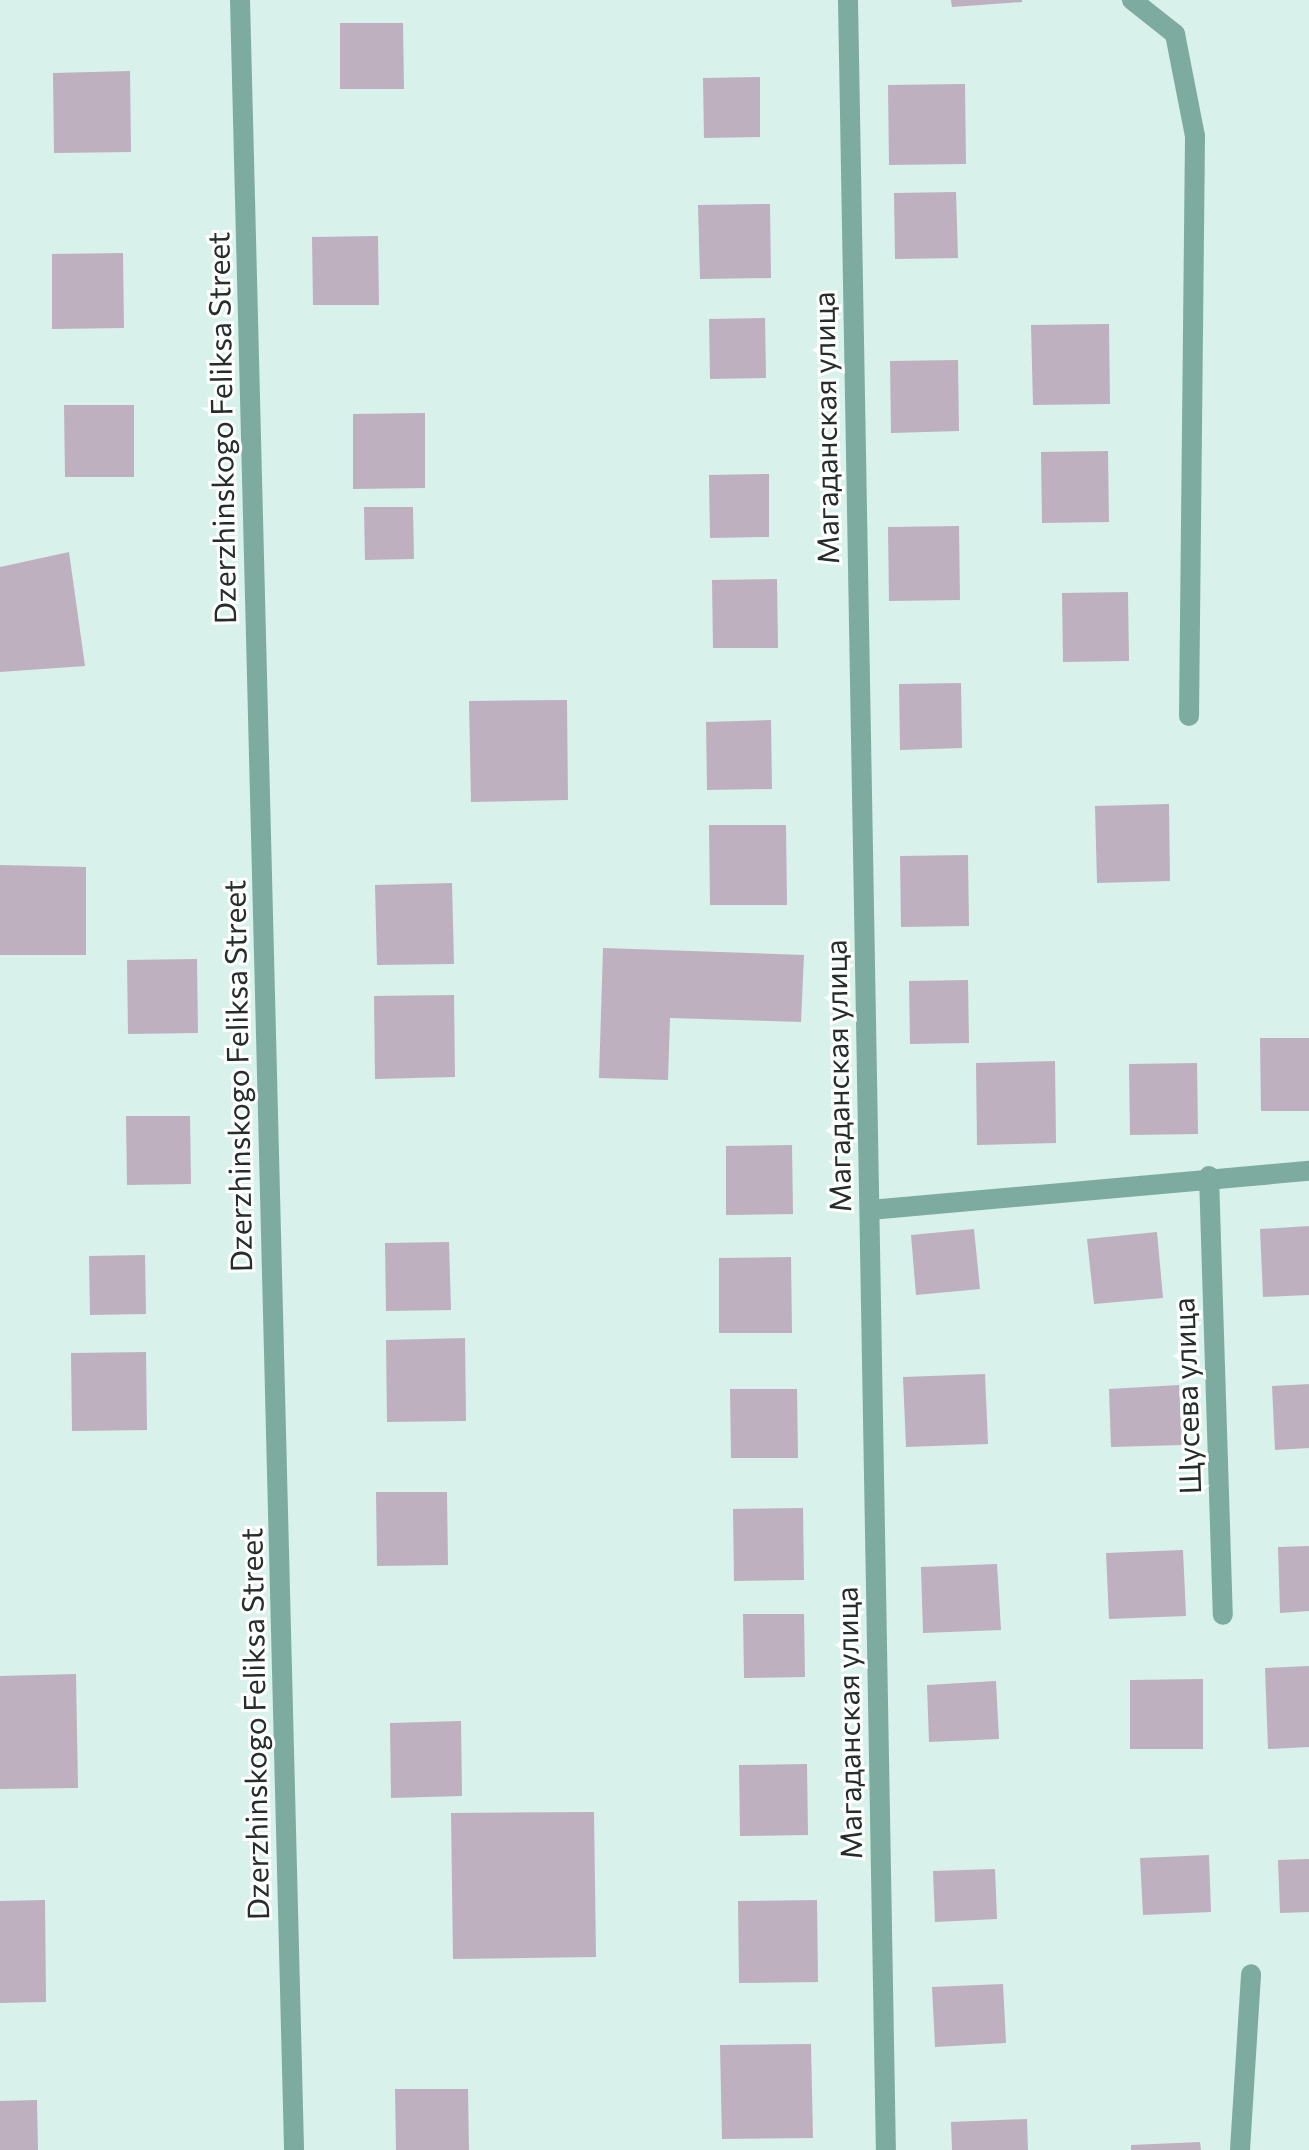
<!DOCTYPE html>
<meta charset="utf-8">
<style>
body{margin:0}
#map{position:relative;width:1309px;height:2150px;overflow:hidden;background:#d8f1ea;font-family:Commissioner,sans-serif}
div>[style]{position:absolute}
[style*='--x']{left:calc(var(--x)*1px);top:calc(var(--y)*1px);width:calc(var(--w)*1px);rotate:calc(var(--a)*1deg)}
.building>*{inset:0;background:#bfb0bf}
.minor>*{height:20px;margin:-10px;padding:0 10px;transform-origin:10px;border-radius:10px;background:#7eab9f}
span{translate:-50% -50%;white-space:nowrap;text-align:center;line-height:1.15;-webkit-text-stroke:6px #fff;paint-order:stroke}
.street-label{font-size:30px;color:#252e2b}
</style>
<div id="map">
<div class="building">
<i style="clip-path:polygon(951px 0,1022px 0,1022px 2px,952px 7px)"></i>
<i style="clip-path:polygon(340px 23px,403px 23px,404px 89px,340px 89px)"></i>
<i style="clip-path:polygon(130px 71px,131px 152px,54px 153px,53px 73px)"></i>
<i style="clip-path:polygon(760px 77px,760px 137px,704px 138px,703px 78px)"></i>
<i style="clip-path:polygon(965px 84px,966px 164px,889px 165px,888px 85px)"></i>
<i style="clip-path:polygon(956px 192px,958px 258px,895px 259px,894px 193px)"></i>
<i style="clip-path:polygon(770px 204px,771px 278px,700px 279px,698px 205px)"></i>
<i style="clip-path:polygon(378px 236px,379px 305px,313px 305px,312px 237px)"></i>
<i style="clip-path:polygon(123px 253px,124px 328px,52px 329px,52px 254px)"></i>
<i style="clip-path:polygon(765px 318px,766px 378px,710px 379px,709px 319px)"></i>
<i style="clip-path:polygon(1109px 324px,1110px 404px,1033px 405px,1031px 325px)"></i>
<i style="clip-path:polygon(958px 360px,959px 431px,891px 433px,890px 361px)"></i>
<i style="clip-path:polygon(64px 405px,134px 405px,134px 477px,65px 477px)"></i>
<i style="clip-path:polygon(425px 413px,425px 488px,353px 489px,353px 414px)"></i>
<i style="clip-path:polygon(1108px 451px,1109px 522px,1042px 523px,1041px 452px)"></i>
<i style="clip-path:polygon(769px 474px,769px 537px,710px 538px,709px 475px)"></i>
<i style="clip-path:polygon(364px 507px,413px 507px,414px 559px,365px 560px)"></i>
<i style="clip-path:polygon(959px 526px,960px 600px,889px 601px,888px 527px)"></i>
<i style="clip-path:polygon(69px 552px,85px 666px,0 672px,0 567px)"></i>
<i style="clip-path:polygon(777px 579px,778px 648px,713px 648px,712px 580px)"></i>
<i style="clip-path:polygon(1128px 592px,1129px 661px,1063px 662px,1062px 593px)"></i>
<i style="clip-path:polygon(961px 683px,962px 748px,900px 750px,899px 684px)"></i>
<i style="clip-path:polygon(567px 700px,568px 800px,471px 802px,469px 701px)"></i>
<i style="clip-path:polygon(771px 720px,772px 789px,707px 790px,706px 722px)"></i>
<i style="clip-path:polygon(1169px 804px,1170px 881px,1097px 883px,1095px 806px)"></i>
<i style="clip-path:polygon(709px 825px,786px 825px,787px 905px,710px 905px)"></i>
<i style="clip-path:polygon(968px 855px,969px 926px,901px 927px,900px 856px)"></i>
<i style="clip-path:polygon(0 865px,86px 867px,86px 955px,0 955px)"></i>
<i style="clip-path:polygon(452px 883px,454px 964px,377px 965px,375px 885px)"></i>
<i style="clip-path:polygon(603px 948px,804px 955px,801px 1022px,670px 1018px,668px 1080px,599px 1078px)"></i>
<i style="clip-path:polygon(197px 959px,198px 1033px,128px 1034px,127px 960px)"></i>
<i style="clip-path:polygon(968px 980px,969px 1043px,910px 1044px,909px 981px)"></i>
<i style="clip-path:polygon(454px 995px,455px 1077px,375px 1079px,374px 996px)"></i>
<i style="clip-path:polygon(1260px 1038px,1309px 1038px,1309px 1111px,1261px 1111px)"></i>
<i style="clip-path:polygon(1055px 1061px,1056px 1143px,977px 1145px,976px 1063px)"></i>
<i style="clip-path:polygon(1197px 1063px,1198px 1134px,1130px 1135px,1129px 1064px)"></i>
<i style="clip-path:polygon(126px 1116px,190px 1116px,191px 1184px,127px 1185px)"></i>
<i style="clip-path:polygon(792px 1145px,793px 1214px,726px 1215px,726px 1146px)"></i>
<i style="clip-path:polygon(1309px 1226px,1309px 1295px,1263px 1297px,1260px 1229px)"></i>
<i style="clip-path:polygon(974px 1229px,980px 1289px,916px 1295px,911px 1235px)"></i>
<i style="clip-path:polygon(1157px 1232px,1163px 1298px,1094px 1304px,1087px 1239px)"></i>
<i style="clip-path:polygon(449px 1242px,451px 1310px,386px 1311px,385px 1243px)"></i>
<i style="clip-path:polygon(145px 1255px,146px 1314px,90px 1315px,89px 1256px)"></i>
<i style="clip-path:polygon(791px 1257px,792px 1333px,719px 1333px,719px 1258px)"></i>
<i style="clip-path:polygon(465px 1338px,466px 1421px,387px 1422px,386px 1340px)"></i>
<i style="clip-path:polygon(146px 1352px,147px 1430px,72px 1431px,71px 1353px)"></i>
<i style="clip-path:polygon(985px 1374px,988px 1444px,906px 1447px,903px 1377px)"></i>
<i style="clip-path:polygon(1309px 1384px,1309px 1448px,1275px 1450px,1272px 1386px)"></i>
<i style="clip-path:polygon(1179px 1385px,1182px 1445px,1111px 1447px,1109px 1389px)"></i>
<i style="clip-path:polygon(730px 1389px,797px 1389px,798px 1458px,731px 1458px)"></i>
<i style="clip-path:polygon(376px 1492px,447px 1492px,448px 1565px,377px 1566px)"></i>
<i style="clip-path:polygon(803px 1508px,804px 1580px,734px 1581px,733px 1509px)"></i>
<i style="clip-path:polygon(1309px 1546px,1309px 1611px,1280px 1613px,1278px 1547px)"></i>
<i style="clip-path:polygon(1183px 1550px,1186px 1616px,1109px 1619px,1106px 1553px)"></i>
<i style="clip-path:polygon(997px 1564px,1001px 1630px,923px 1633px,921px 1567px)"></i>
<i style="clip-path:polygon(743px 1614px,804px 1614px,805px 1677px,744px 1678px)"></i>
<i style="clip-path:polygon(1309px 1666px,1309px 1747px,1268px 1749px,1265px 1668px)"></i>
<i style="clip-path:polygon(76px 1674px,78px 1788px,0 1789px,0 1676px)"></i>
<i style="clip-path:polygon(1203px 1679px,1203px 1749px,1130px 1749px,1130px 1680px)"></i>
<i style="clip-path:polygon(996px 1681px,999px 1739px,929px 1742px,927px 1685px)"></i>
<i style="clip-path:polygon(461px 1721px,462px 1796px,391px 1798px,390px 1723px)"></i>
<i style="clip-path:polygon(807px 1764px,808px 1835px,740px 1836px,739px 1765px)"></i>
<i style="clip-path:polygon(594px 1812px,596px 1957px,453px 1959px,451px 1813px)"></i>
<i style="clip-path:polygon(1209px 1855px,1211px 1912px,1143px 1915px,1140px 1858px)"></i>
<i style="clip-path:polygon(1309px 1859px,1309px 1912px,1280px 1913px,1278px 1860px)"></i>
<i style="clip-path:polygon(995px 1869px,997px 1919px,935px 1922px,933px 1871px)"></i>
<i style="clip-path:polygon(45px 1900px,46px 2002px,0 2003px,0 1901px)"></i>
<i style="clip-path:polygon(817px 1900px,818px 1982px,739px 1983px,738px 1901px)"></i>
<i style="clip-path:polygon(1003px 1984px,1006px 2043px,935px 2047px,932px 1987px)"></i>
<i style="clip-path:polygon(811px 2044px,813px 2138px,722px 2139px,720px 2045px)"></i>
<i style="clip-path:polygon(395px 2089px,468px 2089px,469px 2150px,396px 2150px)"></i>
<i style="clip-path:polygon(37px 2100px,38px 2150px,0 2150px,0 2101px)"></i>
<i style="clip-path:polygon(1027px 2119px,1028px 2150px,952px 2150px,951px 2122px)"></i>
<i style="clip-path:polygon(1200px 2142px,1201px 2150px,1131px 2150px,1131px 2145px)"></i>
</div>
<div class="minor">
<i style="--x:240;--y:0;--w:2151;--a:88.56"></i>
<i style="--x:848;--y:0;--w:2150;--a:88.99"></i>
<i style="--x:1132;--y:0;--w:55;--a:38.3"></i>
<i style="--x:1175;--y:34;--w:104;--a:78.9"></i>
<i style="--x:1195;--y:136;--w:580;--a:90.59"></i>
<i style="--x:1209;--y:1176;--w:439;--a:88.2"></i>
<i style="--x:870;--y:1210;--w:441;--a:-5.1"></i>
<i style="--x:1240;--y:2150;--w:176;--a:-86.4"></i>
</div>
<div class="street-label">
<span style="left:221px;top:428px;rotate:-91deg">Dzerzhinskogo Feliksa Street</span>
<span style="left:825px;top:428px;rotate:-91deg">Магаданская улица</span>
<span style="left:237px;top:1076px;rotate:-91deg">Dzerzhinskogo Feliksa Street</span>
<span style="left:837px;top:1076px;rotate:-91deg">Магаданская улица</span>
<span style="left:1186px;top:1396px;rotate:-92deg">Щусева улица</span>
<span style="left:848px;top:1723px;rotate:-91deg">Магаданская улица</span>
<span style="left:254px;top:1724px;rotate:-91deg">Dzerzhinskogo Feliksa Street</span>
</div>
</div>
